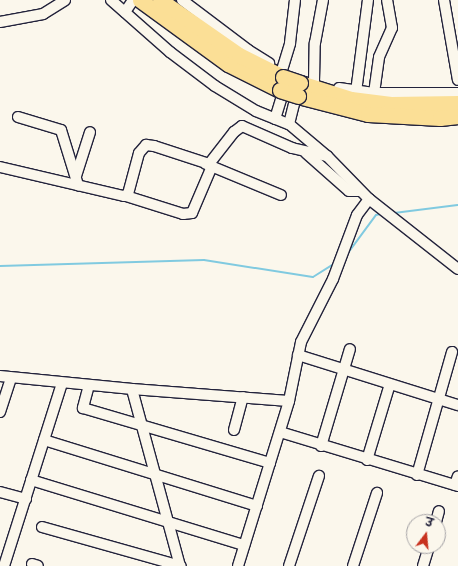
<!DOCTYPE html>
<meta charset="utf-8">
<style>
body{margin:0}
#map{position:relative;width:458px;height:566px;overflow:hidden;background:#fbf7ec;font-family:Mynerve,"Playpen Sans Deva",sans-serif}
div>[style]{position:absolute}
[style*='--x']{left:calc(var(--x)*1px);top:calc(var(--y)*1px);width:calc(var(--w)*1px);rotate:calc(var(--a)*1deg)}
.stream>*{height:2px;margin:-1px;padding:0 1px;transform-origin:1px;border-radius:1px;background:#80cae0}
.roads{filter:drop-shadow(1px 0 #22223b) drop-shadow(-1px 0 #22223b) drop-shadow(0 1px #22223b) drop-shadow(0 -1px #22223b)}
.minor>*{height:10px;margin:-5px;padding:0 5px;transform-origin:5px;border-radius:5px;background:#fbf7ec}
.highway>*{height:15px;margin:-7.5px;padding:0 7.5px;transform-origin:7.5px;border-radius:7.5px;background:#fbdf96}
.bridges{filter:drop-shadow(1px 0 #22223b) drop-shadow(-1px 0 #22223b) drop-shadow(0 1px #22223b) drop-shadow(0 -1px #22223b)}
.highway-bridge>*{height:15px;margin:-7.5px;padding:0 7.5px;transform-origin:7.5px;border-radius:7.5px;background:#fbdf96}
span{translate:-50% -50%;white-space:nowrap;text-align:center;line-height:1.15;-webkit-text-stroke:3px #fbf7ec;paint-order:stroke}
.north{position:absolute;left:406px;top:514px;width:40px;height:40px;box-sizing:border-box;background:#fbf7ec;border:1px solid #a4a2a5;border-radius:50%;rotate:16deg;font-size:11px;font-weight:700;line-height:16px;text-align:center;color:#22223b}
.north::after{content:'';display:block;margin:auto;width:14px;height:18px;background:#c8321e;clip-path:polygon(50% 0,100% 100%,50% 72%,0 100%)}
</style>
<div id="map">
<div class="stream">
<i style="--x:394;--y:213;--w:64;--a:-7.1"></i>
<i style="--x:345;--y:257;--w:52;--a:-53.6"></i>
<i style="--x:376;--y:215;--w:5;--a:-11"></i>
<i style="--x:0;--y:266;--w:204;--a:-1.7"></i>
<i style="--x:204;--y:260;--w:110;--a:8.9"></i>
<i style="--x:313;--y:277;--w:26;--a:-32"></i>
</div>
<div class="roads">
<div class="minor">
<i style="--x:111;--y:0;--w:79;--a:41.4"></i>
<i style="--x:170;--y:52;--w:56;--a:37.1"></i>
<i style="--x:215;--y:86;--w:48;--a:31.4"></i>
<i style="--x:256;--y:111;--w:35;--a:22"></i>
<i style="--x:289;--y:124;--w:50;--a:40.1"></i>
<i style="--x:327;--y:156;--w:60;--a:45.7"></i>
<i style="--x:369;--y:199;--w:113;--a:38.2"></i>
<i style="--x:182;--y:0;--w:83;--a:37.1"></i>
<i style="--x:248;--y:50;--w:25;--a:32"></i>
<i style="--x:444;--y:0;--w:81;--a:80.1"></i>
<i style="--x:125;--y:12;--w:14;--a:-56"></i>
<i style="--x:0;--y:22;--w:44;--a:-10.5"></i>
<i style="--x:43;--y:14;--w:26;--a:-32"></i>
<i style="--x:282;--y:70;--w:28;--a:-73"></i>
<i style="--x:290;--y:43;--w:43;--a:-83.4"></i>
<i style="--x:314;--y:82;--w:39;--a:-89"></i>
<i style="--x:315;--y:43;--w:44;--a:-79.5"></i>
<i style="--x:339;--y:88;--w:35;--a:8"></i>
<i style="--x:374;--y:93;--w:84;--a:0"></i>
<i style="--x:356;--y:92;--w:93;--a:-82.6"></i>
<i style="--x:374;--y:93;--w:36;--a:-82"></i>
<i style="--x:379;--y:57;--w:32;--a:-66"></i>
<i style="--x:392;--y:28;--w:28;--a:-100"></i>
<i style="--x:18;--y:117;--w:45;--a:16.8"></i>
<i style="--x:61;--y:130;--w:58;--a:72.8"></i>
<i style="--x:275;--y:119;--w:34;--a:-73"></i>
<i style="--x:289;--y:124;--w:36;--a:-76"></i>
<i style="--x:306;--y:153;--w:57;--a:41.5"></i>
<i style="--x:349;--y:191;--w:11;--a:0"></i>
<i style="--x:206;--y:164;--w:81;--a:22.5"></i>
<i style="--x:0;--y:167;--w:127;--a:13.2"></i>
<i style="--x:124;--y:196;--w:4;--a:-27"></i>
<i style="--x:128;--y:194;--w:42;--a:-75"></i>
<i style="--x:139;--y:153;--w:11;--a:-49"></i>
<i style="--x:146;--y:145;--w:8;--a:7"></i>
<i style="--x:154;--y:146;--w:58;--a:18.1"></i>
<i style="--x:209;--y:164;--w:41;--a:-52"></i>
<i style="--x:234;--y:132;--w:10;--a:-37"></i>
<i style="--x:242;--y:126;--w:55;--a:23.7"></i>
<i style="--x:292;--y:148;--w:36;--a:13"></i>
<i style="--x:76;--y:176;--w:46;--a:-72.3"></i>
<i style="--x:126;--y:196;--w:60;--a:17.5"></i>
<i style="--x:183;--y:214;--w:9;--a:-6"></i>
<i style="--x:192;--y:213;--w:51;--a:-66.9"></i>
<i style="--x:298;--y:355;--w:168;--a:17.4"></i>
<i style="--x:0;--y:376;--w:133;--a:5.6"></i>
<i style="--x:89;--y:385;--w:24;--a:105"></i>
<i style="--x:83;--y:408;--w:195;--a:16.4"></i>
<i style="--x:0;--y:412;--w:36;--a:-72"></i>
<i style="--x:234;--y:430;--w:34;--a:-75"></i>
<i style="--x:280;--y:432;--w:186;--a:16.9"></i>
<i style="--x:44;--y:440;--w:223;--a:17.2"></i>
<i style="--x:321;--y:446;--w:101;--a:-73.4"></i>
<i style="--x:367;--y:460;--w:79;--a:-73.2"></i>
<i style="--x:417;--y:475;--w:128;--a:-74.1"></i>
<i style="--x:31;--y:480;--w:223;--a:17"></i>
<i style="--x:455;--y:485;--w:9;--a:-72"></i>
<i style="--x:0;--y:492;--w:27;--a:15"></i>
<i style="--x:436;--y:522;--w:11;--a:-75"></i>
<i style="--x:42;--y:527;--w:144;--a:15.7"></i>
<i style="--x:32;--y:564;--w:6;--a:18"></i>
<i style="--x:4;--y:566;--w:192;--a:-72.4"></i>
<i style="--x:180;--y:566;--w:183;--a:-105.2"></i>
<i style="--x:132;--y:389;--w:157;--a:4.4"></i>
<i style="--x:238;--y:566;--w:173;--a:-72.8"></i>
<i style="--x:289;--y:401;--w:60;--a:-78.5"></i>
<i style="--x:301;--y:342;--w:71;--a:-63.1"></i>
<i style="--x:333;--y:279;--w:68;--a:-69.4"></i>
<i style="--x:357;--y:215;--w:20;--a:-53"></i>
<i style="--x:289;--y:566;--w:95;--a:-71.6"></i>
<i style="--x:353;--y:566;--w:77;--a:-71.8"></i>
<i style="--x:423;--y:566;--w:21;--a:-73"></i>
</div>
<div class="highway">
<i style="--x:140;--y:0;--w:109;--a:36"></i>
<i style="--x:228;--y:64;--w:58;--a:26.6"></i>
<i style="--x:160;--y:0;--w:96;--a:34.8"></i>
<i style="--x:239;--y:55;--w:49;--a:26.6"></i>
<i style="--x:300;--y:83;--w:53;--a:17.4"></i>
<i style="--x:351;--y:99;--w:40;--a:7.1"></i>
<i style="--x:391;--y:104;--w:67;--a:-0.9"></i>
<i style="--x:298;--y:96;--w:72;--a:14.4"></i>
<i style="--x:368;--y:114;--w:72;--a:3.2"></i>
<i style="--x:440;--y:118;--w:18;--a:-6"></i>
</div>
</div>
<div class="bridges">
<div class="highway-bridge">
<i style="--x:283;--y:77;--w:18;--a:19"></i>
<i style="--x:280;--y:90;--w:19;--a:18"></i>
</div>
</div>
<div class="north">उ</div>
</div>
